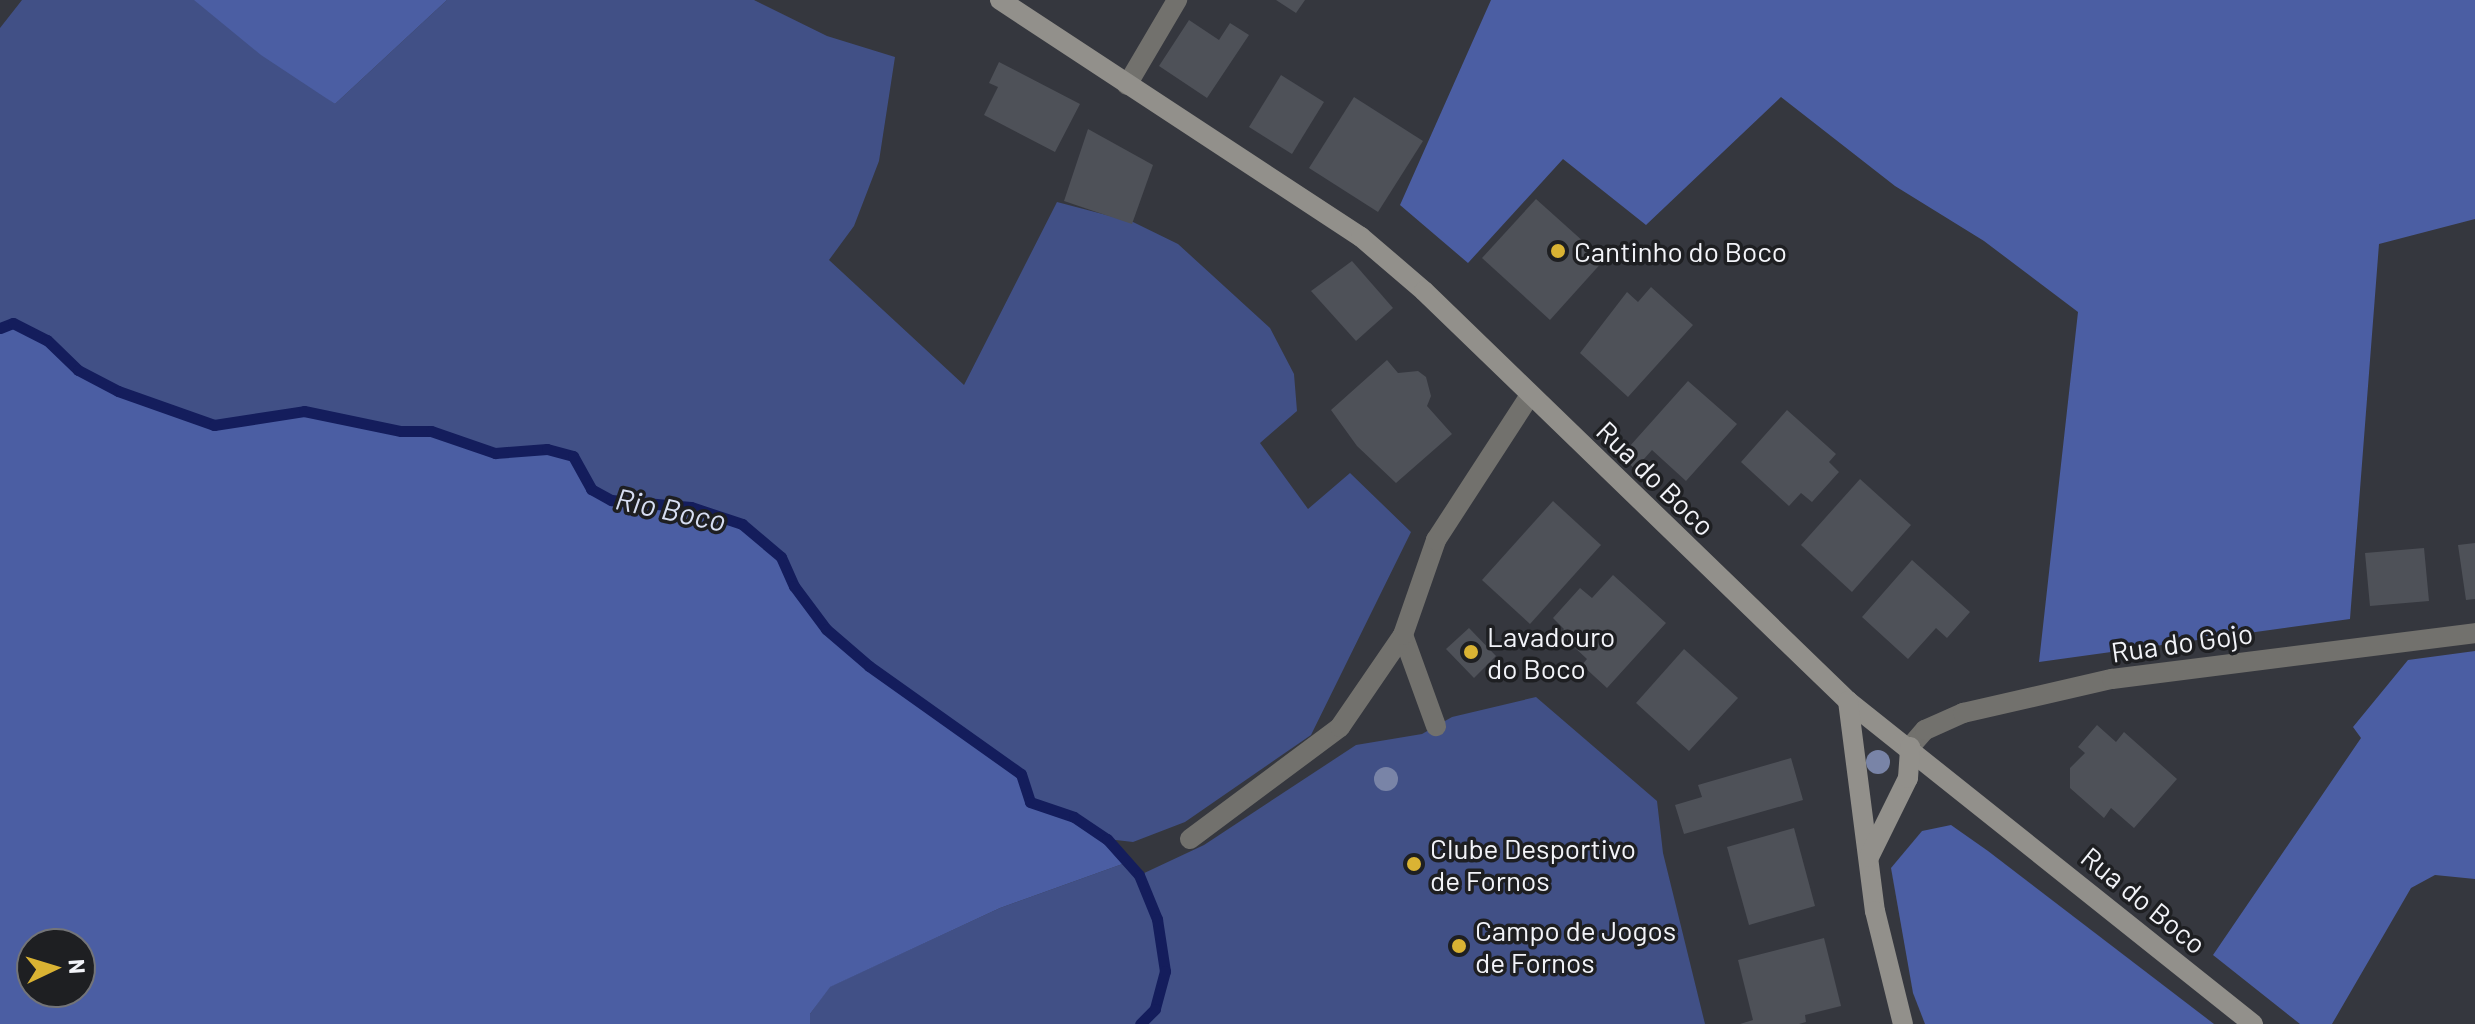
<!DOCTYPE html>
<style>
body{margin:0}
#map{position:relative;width:2475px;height:1024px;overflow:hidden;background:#35373e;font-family:Barlow,sans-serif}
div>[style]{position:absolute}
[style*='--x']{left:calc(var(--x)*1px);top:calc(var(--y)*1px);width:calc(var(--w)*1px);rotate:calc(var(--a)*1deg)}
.green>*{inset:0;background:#415086}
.forest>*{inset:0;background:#4b5ea3}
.stream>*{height:11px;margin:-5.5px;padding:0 5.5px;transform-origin:5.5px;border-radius:5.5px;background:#141d5c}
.building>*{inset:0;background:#4e5158}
.lane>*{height:20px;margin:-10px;padding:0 10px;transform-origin:10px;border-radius:10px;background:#72716d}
.street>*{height:20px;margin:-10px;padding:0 10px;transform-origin:10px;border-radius:10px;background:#72716d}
.secondary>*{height:20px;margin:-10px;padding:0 10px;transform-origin:10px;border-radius:10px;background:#92908b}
.trees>*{width:24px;height:24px;margin:-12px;border-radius:50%;background:#7984a7}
.dots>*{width:22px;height:22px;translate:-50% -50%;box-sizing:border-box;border:4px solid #1e1f22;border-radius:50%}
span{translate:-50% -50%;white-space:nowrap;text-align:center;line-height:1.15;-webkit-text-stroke:7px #1e1f22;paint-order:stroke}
.poi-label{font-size:28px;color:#f3f4f9}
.left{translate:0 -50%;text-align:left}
.street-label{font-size:28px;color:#f3f4f9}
.water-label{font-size:30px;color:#d7def2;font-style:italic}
.north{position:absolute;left:16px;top:928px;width:80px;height:80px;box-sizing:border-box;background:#1e1f22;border:2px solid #737478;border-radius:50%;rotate:86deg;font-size:22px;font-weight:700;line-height:32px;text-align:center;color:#f3f4f9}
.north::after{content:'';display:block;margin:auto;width:28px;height:36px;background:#dab333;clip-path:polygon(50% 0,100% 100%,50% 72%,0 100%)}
</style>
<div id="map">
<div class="green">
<i style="clip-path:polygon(22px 0,197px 0,335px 104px,447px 0,754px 0,827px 36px,895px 57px,879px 161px,854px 226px,829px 260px,964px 385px,1057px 202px,1133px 222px,1178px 244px,1270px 328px,1294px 374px,1297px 411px,1260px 443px,1308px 509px,1350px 473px,1411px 532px,1311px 735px,1185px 822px,1133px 842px,1107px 839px,1074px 817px,1030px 802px,943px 715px,869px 666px,826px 629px,794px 586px,781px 557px,645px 504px,611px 500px,591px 489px,573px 456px,495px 453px,431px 431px,401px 431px,304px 411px,214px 425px,118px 391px,78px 370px,47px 340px,13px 323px,0 328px,0 28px)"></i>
<i style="clip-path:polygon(1536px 697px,1657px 801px,1663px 853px,1705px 1024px,810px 1024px,810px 1014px,829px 987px,1000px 908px,1128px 862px,1140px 875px,1204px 845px,1356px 745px,1422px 734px,1452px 717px)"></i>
</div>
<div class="forest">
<i style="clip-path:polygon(194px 0,447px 0,335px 104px,261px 55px)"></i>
<i style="clip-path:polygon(1491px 0,2475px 0,2475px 219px,2379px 244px,2350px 619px,2039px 662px,2078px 312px,1984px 241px,1895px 186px,1781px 97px,1646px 225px,1563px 159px,1468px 263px,1400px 205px)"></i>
<i style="clip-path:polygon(evenodd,13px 323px,47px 340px,78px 370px,118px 391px,214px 425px,304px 411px,401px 431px,431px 431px,495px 453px,547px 449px,573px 456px,591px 489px,611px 500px,691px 507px,742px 524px,781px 557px,794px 586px,826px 629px,869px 666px,1021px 774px,1030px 802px,1074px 817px,1107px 839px,1128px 862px,1000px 908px,830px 987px,810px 1014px,810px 1024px,0 1024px,0 328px,13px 323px,32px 944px,80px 944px,80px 992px,32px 992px,32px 944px)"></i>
<i style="clip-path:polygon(2475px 651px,2475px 879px,2435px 875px,2411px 888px,2332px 1024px,2300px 1024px,2213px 955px,2361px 738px,2353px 727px,2408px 660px)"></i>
<i style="clip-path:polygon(1951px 825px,1988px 851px,2214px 1024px,1925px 1024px,1913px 993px,1891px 868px,1922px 831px)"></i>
</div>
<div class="stream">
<i style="--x:0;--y:328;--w:14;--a:-21"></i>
<i style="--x:13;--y:323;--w:38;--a:27"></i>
<i style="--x:47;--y:340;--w:43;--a:44.1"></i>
<i style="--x:78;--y:370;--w:45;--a:27.7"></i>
<i style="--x:118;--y:391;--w:102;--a:19.5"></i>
<i style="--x:214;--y:425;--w:91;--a:-8.8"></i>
<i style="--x:304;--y:411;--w:99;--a:11.7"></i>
<i style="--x:401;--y:431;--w:30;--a:0"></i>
<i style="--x:431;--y:431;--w:68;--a:19"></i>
<i style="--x:495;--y:453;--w:52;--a:-4.4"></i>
<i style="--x:547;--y:449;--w:27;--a:15"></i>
<i style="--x:573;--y:456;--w:38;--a:61"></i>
<i style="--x:591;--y:489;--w:23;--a:29"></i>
<i style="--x:611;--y:500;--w:80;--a:5"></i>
<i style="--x:691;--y:507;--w:54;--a:18.4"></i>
<i style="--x:742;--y:524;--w:51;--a:40.2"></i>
<i style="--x:781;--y:557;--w:32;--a:66"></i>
<i style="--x:794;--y:586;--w:54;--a:53.3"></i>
<i style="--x:826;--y:629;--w:57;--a:40.7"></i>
<i style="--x:869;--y:666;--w:186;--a:35.4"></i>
<i style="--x:1021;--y:774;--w:29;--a:72"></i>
<i style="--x:1030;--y:802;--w:46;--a:18.8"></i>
<i style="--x:1074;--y:817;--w:40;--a:34"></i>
<i style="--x:1107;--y:839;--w:48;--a:48.4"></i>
<i style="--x:1139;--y:875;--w:48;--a:67.8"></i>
<i style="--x:1157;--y:919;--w:53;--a:81.3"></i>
<i style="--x:1165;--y:971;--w:39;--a:105"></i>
<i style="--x:1155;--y:1009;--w:21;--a:135"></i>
</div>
<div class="building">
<i style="clip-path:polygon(1276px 0,1305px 0,1296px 13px)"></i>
<i style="clip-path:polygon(1189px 20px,1219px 40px,1230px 23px,1249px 35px,1207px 98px,1159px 66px)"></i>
<i style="clip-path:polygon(999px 62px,1080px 104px,1055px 152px,984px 115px,998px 87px,989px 83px)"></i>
<i style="clip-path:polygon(1281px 75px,1324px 102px,1292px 154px,1249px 127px)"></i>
<i style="clip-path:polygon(1354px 97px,1423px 141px,1378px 212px,1309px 168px)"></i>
<i style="clip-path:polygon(1088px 129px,1153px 165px,1132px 224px,1064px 201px)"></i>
<i style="clip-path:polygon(1536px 199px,1604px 260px,1550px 320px,1482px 258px)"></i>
<i style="clip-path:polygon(1352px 261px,1393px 308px,1356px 341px,1311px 291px)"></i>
<i style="clip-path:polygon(1651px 287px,1693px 325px,1628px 397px,1580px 353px,1627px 292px,1638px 302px)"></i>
<i style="clip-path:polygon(1387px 360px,1398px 373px,1418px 371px,1426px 377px,1431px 396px,1427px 406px,1452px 434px,1396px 483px,1357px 446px,1331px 410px)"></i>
<i style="clip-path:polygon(1688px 381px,1737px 424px,1686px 481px,1652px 450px,1635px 469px,1621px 456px)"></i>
<i style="clip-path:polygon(1787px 410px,1836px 454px,1829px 462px,1839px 472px,1812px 502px,1801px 493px,1789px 506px,1741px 462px)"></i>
<i style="clip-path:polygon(1860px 479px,1911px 525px,1852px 592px,1801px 545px)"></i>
<i style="clip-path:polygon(1553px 501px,1601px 545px,1530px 624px,1482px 580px)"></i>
<i style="clip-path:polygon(2475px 543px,2475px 599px,2466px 600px,2458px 545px)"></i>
<i style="clip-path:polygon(2424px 548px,2429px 601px,2370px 606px,2365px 553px)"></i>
<i style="clip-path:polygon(1912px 560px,1970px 612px,1947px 638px,1936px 628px,1908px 659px,1862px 617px)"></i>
<i style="clip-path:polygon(1613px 575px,1666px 623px,1607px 688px,1582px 665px,1587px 659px,1560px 634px,1564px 629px,1553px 618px,1580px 588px,1592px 598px)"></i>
<i style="clip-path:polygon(1469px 628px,1496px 656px,1474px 678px,1446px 649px)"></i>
<i style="clip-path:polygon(1684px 649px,1738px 698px,1689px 751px,1636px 703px)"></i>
<i style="clip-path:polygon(2097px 725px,2116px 742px,2124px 732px,2177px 779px,2134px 828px,2111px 808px,2104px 818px,2070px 788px,2070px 768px,2085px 753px,2078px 747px)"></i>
<i style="clip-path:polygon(1791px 758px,1803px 800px,1684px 834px,1675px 805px,1702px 797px,1698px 785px)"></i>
<i style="clip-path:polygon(1794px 828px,1815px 906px,1749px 925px,1727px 847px)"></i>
<i style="clip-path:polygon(1824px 938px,1841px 1006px,1805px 1015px,1806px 1022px,1799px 1024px,1740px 1024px,1753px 1020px,1738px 960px)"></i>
</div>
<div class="lane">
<i style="--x:1403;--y:635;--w:97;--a:70.1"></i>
</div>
<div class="street">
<i style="--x:1127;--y:85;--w:99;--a:-59.5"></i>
<i style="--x:1910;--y:747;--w:23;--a:-49"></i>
<i style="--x:1925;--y:730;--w:42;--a:-24.1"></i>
<i style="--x:1963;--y:713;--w:153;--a:-12.9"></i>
<i style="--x:2112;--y:679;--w:366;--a:-7.2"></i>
<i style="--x:1190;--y:839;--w:187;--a:-36.7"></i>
<i style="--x:1340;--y:727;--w:112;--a:-55.6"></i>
<i style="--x:1403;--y:635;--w:101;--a:-70.8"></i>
<i style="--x:1436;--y:540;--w:173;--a:-57"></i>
</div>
<div class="secondary">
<i style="--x:1000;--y:0;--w:432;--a:33.3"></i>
<i style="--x:1361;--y:237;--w:83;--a:40.6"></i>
<i style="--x:1424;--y:291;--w:590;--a:44.04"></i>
<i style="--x:1848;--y:701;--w:518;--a:38.57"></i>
<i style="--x:1848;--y:701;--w:212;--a:82.7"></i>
<i style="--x:1875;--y:911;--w:116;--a:76.1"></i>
<i style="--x:1869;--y:857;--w:88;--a:-63.7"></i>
<i style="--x:1908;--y:778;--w:31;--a:-86"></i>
</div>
<div class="trees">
<i style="left:1878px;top:762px"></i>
<i style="left:1386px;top:779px"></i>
</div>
<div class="dots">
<i style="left:1558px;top:251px;background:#dab333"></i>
<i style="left:1471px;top:652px;background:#dab333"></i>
<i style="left:1414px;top:864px;background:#dab333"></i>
<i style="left:1459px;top:946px;background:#dab333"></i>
</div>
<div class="poi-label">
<span class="left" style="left:1574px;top:251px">Cantinho do Boco</span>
<span class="left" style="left:1487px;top:652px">Lavadouro<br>do Boco</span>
<span class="left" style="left:1430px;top:864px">Clube Desportivo<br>de Fornos</span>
<span class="left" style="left:1475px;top:946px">Campo de Jogos<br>de Fornos</span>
</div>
<div class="street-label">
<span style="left:1656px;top:478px;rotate:44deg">Rua do Boco</span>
<span style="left:2182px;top:642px;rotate:-8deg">Rua do Gojo</span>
<span style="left:2144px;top:900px;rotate:39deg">Rua do Boco</span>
</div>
<div class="water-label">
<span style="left:671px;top:509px;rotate:12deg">Rio Boco</span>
</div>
<div class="north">N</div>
</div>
